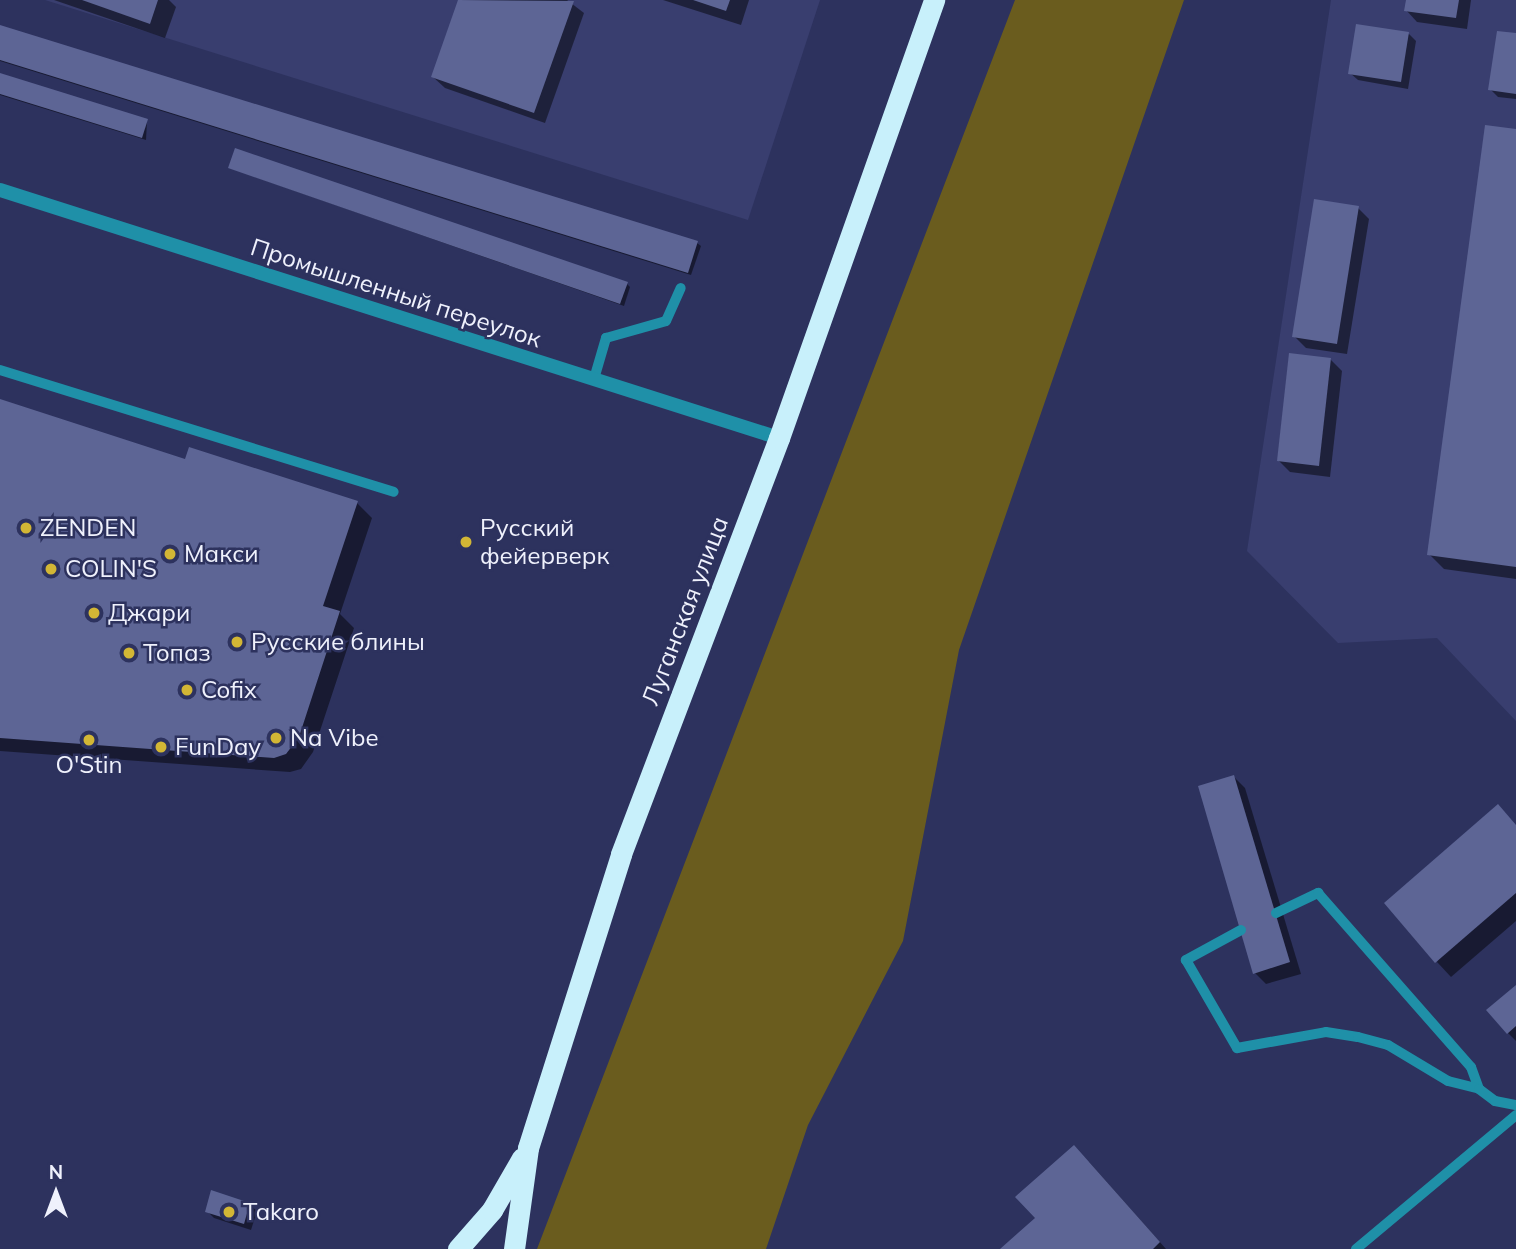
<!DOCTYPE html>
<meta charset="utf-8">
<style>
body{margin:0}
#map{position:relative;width:1516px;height:1249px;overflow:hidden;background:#2d325e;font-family:Mulish,sans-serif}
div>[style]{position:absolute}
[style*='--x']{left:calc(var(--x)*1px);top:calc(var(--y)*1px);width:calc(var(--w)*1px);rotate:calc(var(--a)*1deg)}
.built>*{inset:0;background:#393e6f}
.green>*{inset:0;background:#6a5c1e}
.shadow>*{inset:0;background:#0007}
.building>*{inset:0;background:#5d6595}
.lane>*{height:10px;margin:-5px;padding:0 5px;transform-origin:5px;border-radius:5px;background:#1f90a8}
.street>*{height:14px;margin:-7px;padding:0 7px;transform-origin:7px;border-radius:7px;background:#1f90a8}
.highway>*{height:21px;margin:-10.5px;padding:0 10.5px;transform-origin:10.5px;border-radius:10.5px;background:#c8f0fb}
.dots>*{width:19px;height:19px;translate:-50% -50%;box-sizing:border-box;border:4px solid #2d325e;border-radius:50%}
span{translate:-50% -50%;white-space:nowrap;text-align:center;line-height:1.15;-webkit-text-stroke:5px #2d325e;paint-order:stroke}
.street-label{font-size:24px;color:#eff1fc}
.poi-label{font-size:24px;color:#eff1fc}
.left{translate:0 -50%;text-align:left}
.north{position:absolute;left:21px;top:1158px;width:70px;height:70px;-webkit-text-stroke:5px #2d325e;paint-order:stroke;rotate:0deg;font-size:19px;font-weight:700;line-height:28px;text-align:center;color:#eff1fc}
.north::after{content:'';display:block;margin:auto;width:24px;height:32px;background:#eff1fc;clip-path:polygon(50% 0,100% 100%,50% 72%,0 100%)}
</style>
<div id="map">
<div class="built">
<i style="clip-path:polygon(45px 0,820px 0,748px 220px)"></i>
<i style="clip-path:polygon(1331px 0,1516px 0,1516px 721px,1437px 638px,1338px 643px,1247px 551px)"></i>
</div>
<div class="green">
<i style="clip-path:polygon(1015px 0,1184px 0,959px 650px,903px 941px,808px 1125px,766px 1249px,537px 1249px)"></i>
</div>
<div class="shadow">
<i style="clip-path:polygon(54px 0,169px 0,176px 7px,165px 38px)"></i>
<i style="clip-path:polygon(460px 0,567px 0,584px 13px,545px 123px,445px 88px,433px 77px)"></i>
<i style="clip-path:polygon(663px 0,749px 0,741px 25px)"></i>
<i style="clip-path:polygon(1408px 0,1471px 0,1467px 29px,1417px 22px,1406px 10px)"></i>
<i style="clip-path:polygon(0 27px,697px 243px,701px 246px,691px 275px,0 61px)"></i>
<i style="clip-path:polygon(1409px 34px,1416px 41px,1408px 89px,1358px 80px,1350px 73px)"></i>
<i style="clip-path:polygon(1516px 35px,1516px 99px,1498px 97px,1490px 89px)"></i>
<i style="clip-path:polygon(0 75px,147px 121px,146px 140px,0 95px)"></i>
<i style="clip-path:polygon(1516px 131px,1516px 579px,1444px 569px,1429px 554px)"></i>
<i style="clip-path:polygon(230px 168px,627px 284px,630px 287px,624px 306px)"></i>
<i style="clip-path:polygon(1358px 208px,1369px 219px,1347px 354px,1306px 348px,1294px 336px)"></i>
<i style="clip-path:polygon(1330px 359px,1342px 371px,1330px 477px,1290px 472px,1279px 461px)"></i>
<i style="clip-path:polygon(0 400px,186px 461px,357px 503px,372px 518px,340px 614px,354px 628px,313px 752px,301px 769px,290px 772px,0 751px)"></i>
<i style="clip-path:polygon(1234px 777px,1245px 788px,1301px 974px,1266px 984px,1255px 973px)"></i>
<i style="clip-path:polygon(1516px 825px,1516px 921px,1451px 977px,1437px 962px)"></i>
<i style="clip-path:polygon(1516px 987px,1516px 1041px,1508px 1033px)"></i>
<i style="clip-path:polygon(1089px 1162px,1166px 1249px,1002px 1249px,1037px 1219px)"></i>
<i style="clip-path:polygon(249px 1204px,257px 1211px,251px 1230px,214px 1218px,207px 1211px)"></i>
</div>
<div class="building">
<i style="clip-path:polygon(82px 0,158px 0,150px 24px)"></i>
<i style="clip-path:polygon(458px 0,574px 1px,534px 113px,431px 77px)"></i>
<i style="clip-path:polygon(693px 0,730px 0,726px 11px)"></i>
<i style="clip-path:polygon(1406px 0,1459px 0,1456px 18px,1404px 11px)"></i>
<i style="clip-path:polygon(1356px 24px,1409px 32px,1401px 82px,1348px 74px)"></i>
<i style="clip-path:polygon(0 25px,698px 241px,688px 273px,0 60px)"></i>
<i style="clip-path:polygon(1497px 31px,1516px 33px,1516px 94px,1488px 90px)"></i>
<i style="clip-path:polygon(0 73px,148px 119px,142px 138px,0 94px)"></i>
<i style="clip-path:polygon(1485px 125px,1516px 129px,1516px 567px,1427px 555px)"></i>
<i style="clip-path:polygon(235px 148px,628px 282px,620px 304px,228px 168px)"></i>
<i style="clip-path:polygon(1314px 199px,1359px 206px,1337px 344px,1292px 337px)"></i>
<i style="clip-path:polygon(1289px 353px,1331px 358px,1319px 466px,1277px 461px)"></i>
<i style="clip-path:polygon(0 399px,185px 459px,189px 447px,358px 501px,323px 606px,340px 611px,299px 737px,286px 754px,274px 758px,0 738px)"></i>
<i style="clip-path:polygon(1234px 775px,1290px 962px,1253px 974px,1198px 786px)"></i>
<i style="clip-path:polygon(1498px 804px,1516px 825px,1516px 893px,1435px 963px,1384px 903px)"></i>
<i style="clip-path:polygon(1516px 985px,1516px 1026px,1507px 1034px,1486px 1010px)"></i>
<i style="clip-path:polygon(1074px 1145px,1160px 1242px,1153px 1249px,1000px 1249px,1035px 1218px,1015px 1197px)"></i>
<i style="clip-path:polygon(211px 1190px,250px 1203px,244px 1224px,205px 1212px)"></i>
</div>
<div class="lane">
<i style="--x:0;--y:370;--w:412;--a:17.2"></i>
<i style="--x:594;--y:379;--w:43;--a:-73.7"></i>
<i style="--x:606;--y:338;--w:62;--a:-15.8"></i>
<i style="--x:666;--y:321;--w:36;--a:-66"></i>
<i style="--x:1276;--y:913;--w:47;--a:-25.5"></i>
<i style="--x:1318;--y:893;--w:232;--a:48.7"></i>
<i style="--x:1471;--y:1067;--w:23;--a:70"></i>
<i style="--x:1241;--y:930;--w:63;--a:151.4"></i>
<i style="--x:1186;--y:960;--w:102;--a:59.9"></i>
<i style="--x:1237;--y:1048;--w:90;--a:-10.2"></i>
<i style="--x:1326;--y:1032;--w:32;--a:9"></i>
<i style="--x:1358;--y:1037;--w:31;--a:15"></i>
<i style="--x:1388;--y:1045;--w:70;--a:31"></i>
<i style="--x:1448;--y:1081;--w:32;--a:14"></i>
<i style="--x:1479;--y:1089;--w:20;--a:37"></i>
<i style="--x:1495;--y:1101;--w:21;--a:11"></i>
<i style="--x:1356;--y:1249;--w:209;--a:-39.9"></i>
</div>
<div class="street">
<i style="--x:0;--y:190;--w:818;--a:17.66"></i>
</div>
<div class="highway">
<i style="--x:458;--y:1249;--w:52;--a:-48.9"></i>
<i style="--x:492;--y:1210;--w:60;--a:-60"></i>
<i style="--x:514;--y:1249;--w:102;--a:-82.1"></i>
<i style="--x:528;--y:1148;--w:308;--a:-72.4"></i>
<i style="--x:621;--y:854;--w:445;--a:-69.2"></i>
<i style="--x:779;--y:438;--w:465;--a:-70.5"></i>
</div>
<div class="dots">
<i style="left:26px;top:528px;background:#d2b635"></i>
<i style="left:466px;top:542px;background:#d2b635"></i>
<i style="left:170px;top:554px;background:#d2b635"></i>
<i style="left:51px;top:569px;background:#d2b635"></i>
<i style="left:94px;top:613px;background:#d2b635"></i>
<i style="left:237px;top:642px;background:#d2b635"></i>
<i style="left:129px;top:653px;background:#d2b635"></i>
<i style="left:187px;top:690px;background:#d2b635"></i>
<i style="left:276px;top:738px;background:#d2b635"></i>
<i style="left:89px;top:740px;background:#d2b635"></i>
<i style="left:161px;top:747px;background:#d2b635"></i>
<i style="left:229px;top:1212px;background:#d2b635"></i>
</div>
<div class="street-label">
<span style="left:396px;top:293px;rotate:18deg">Промышленный переулок</span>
<span style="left:685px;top:611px;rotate:-69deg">Луганская улица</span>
</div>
<div class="poi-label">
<span class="left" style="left:40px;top:528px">ZENDEN</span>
<span class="left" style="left:480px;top:542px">Русский<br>фейерверк</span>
<span class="left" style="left:184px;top:554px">Макси</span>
<span class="left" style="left:65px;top:569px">COLIN'S</span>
<span class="left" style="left:108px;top:613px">Джари</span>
<span class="left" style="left:251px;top:642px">Русские блины</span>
<span class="left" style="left:143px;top:653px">Топаз</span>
<span class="left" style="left:201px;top:690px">Cofix</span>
<span class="left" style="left:290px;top:738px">Na Vibe</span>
<span class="left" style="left:175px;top:747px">FunDay</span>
<span style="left:89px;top:765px">O'Stin</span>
<span class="left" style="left:243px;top:1212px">Takaro</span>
</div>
<div class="north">N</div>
</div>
